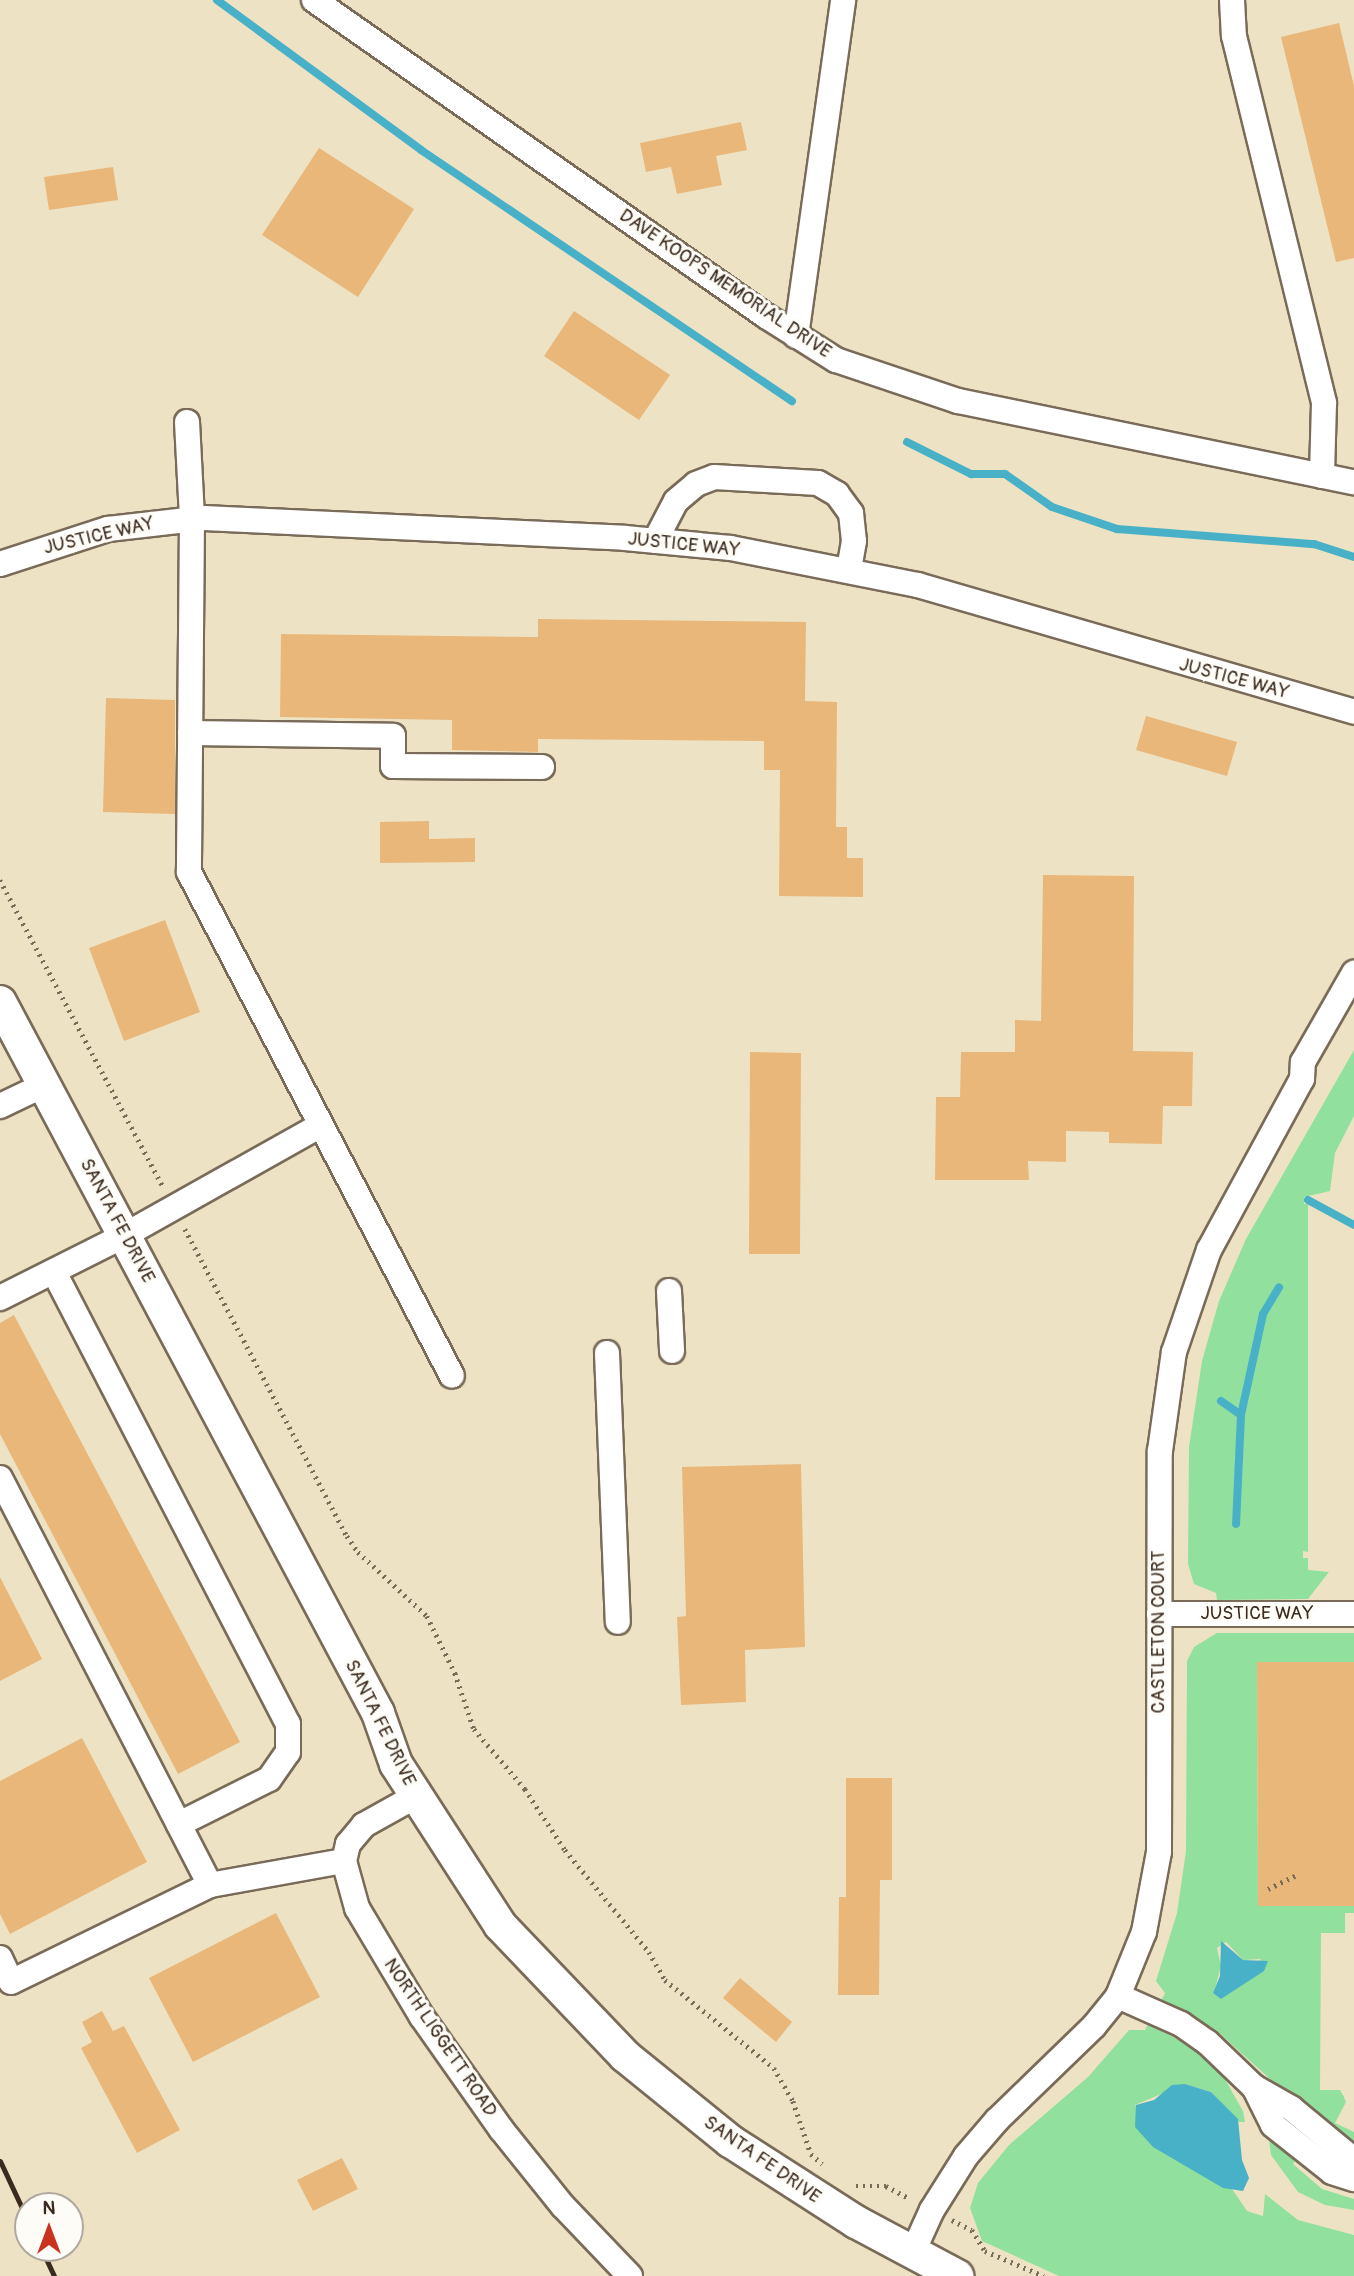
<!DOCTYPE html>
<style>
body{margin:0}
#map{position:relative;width:1354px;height:2276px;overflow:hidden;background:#ede3c4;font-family:Pangolin,sans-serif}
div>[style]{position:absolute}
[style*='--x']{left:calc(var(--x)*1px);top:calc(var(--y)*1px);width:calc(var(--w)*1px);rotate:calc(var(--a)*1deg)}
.green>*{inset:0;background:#92e09d}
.water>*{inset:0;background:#49b1c7}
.stream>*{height:8px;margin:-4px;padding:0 4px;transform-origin:4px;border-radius:4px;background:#49b1c7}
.building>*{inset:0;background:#e9b77a}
.path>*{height:4.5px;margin-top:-2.25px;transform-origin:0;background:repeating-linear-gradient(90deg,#796b58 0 2px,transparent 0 7px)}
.roads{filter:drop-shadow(2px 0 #796b58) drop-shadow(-2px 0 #796b58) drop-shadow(0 2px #796b58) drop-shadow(0 -2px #796b58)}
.minor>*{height:24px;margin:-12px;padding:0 12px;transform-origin:12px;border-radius:12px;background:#fff}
.major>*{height:32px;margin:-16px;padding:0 16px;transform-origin:16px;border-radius:16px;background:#fff}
.rail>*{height:5px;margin:-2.5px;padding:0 2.5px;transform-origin:2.5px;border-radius:2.5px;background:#3b2a1e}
span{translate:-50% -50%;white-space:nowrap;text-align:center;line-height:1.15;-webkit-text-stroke:6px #fdfcf7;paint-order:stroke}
.street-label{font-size:19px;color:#3b2a1e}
.north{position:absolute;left:14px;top:2192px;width:70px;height:70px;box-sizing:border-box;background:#fdfcf7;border:2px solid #afa8a0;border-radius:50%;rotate:0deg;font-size:19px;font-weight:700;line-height:28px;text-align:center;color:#3b2a1e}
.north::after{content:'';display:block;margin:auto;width:24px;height:32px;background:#c8321e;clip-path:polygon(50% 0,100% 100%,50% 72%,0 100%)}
</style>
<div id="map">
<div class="green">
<i style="clip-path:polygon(1354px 1050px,1354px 1116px,1335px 1153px,1330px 1191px,1304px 1197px,1304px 1204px,1308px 1204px,1308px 1552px,1303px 1551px,1303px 1558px,1308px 1558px,1308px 1570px,1329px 1572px,1308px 1599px,1217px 1600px,1216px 1593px,1194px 1584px,1188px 1564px,1189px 1447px,1202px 1361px,1219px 1301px,1246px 1239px)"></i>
<i style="clip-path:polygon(evenodd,1217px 1633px,1354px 1633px,1354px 1662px,1257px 1662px,1258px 1906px,1354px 1906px,1354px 1913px,1345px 1913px,1345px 1933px,1321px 1933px,1320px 2090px,1340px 2090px,1343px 2095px,1346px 2102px,1335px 2123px,1354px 2132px,1354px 2147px,1322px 2126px,1216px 2030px,1161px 2001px,1165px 1993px,1156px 1981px,1177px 1913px,1186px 1851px,1187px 1661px,1194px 1647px,1217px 1633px,1226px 1942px,1243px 1960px,1261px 1959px,1221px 1999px,1215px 1989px,1221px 1966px,1217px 1948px,1226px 1942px)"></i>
<i style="clip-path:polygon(1148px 2024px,1189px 2045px,1218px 2067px,1243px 2111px,1245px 2122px,1239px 2122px,1211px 2092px,1185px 2084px,1135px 2105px,1175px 2159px,1232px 2189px,1247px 2211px,1263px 2216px,1265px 2194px,1298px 2220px,1354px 2235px,1354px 2276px,1059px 2276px,982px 2241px,970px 2208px,978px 2183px,1009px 2145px,1088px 2077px,1129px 2030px,1145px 2030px)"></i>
<i style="clip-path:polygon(1269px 2139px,1299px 2155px,1293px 2164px,1322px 2189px,1354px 2199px,1354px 2210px,1325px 2205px,1298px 2192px,1271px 2155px)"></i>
</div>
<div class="water">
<i style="clip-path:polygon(1221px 1941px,1243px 1960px,1268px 1961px,1264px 1971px,1221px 1999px,1213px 1993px,1220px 1976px)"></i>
<i style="clip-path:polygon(1185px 2084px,1211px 2092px,1238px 2119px,1242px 2160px,1249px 2178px,1243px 2191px,1223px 2188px,1153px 2147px,1135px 2127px,1136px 2105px,1154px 2100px,1172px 2085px)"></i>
</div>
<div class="stream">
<i style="--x:217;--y:0;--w:253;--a:36.3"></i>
<i style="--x:421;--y:150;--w:448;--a:34.1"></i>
<i style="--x:907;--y:442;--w:72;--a:26.6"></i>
<i style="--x:971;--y:474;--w:34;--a:0"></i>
<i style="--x:1005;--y:474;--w:57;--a:35.1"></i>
<i style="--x:1052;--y:507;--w:69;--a:18.7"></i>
<i style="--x:1117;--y:529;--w:198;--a:4.4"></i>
<i style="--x:1314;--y:544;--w:42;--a:18"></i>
<i style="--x:1308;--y:1200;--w:52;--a:28.5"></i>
<i style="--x:1221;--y:1401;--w:24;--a:35"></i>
<i style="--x:1241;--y:1415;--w:109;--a:92.6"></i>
<i style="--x:1241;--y:1415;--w:103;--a:-77.7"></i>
<i style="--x:1263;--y:1314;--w:31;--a:-59"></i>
</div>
<div class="building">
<i style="clip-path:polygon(1339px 23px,1354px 86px,1354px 258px,1336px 262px,1281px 37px)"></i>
<i style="clip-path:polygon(741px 122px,747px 150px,716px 156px,722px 185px,677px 194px,671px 167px,646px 172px,640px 143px)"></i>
<i style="clip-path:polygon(319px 148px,414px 209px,358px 297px,262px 235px)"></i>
<i style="clip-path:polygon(113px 167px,118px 200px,49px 210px,44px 177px)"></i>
<i style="clip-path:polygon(574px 311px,670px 375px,639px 420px,544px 356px)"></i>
<i style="clip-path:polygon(538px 619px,806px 622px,805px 701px,837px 702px,836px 827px,847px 827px,847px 858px,863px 858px,863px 897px,779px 896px,780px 770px,764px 770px,764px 741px,538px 739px,538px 752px,452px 750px,452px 720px,280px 717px,281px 634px,538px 637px)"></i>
<i style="clip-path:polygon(106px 698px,175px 700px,175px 814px,103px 812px)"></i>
<i style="clip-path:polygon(1146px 716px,1237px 742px,1227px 776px,1136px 750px)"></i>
<i style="clip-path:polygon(429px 821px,429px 839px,475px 838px,475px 862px,380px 863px,380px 822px)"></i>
<i style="clip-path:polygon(1043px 875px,1134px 876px,1133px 1051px,1193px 1052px,1192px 1106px,1163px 1106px,1162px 1144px,1109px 1143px,1109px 1132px,1066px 1131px,1066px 1162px,1028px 1161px,1029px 1180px,935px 1180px,936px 1097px,960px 1097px,961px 1052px,1015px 1052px,1015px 1020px,1041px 1021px)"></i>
<i style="clip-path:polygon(165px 920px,200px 1012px,124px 1041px,89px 948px)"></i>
<i style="clip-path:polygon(750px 1052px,801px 1053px,800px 1254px,749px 1254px)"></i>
<i style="clip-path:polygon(14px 1315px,240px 1742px,178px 1774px,0 1434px,0 1323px)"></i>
<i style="clip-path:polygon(801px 1464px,805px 1647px,745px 1650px,746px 1702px,681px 1705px,677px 1617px,686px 1616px,682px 1467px)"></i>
<i style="clip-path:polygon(0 1577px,42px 1659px,0 1681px)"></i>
<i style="clip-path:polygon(1257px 1662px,1354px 1662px,1354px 1906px,1258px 1906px)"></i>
<i style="clip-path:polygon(82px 1738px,147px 1862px,10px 1934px,0 1914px,0 1781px)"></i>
<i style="clip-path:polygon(846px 1778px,892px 1778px,892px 1880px,880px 1880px,879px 1995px,838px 1995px,839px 1897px,846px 1897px)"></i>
<i style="clip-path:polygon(276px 1913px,320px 1997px,193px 2062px,149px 1978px)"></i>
<i style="clip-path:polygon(740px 1978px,792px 2022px,776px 2042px,723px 1998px)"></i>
<i style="clip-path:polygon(102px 2011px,113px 2031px,124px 2026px,180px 2130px,137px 2153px,81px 2048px,92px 2042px,82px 2022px)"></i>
<i style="clip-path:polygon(342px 2158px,358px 2189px,313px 2211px,297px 2180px)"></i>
</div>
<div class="path">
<i style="--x:0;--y:880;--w:348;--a:62"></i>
<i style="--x:185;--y:1229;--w:347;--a:62.2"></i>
<i style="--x:347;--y:1536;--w:19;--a:55"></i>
<i style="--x:358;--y:1552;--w:94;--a:42.8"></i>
<i style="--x:427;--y:1616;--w:64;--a:63.8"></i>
<i style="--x:455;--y:1673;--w:59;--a:71.3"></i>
<i style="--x:474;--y:1729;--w:79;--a:49.6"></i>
<i style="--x:525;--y:1789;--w:73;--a:56.7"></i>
<i style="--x:565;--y:1850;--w:132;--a:50.5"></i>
<i style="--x:649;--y:1952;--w:32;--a:60"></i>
<i style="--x:665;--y:1980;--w:140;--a:38.9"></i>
<i style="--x:774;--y:2068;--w:38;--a:60"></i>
<i style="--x:793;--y:2101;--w:56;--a:71.2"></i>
<i style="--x:811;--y:2154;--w:15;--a:42"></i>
<i style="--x:1268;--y:1889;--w:30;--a:-26"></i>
<i style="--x:856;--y:2186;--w:30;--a:0"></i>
<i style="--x:886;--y:2186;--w:27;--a:28"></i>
<i style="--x:952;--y:2220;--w:22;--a:27"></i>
<i style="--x:972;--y:2230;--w:25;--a:58"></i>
<i style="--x:985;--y:2251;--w:64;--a:23"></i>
</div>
<div class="roads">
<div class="minor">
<i style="--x:314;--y:0;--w:552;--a:34.96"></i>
<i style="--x:766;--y:316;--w:83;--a:32.2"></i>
<i style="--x:836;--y:360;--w:129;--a:18.6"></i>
<i style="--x:958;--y:401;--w:404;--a:11.6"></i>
<i style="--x:1232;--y:0;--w:36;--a:87"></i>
<i style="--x:1234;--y:36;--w:378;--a:76.2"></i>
<i style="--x:1324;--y:403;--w:73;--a:91.6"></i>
<i style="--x:796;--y:336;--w:339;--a:-82"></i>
<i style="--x:187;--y:422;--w:97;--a:87"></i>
<i style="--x:192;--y:519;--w:353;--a:90.5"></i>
<i style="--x:189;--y:872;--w:568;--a:62.44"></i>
<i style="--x:655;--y:541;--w:45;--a:-62.3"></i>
<i style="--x:676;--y:501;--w:26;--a:-40"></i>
<i style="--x:696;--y:484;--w:19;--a:-21"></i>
<i style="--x:714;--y:477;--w:104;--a:3.3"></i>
<i style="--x:818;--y:483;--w:22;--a:30"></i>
<i style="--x:837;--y:494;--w:24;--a:54"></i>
<i style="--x:851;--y:513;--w:28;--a:84"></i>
<i style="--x:854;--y:541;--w:28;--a:100"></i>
<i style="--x:0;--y:564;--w:114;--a:-18"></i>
<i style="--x:108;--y:529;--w:97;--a:-6.5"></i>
<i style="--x:204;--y:518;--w:421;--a:2.7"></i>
<i style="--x:625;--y:538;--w:106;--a:5.4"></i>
<i style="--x:731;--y:548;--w:191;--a:11.2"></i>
<i style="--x:918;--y:585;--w:454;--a:16.2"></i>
<i style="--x:190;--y:733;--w:203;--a:0.8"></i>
<i style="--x:393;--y:736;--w:30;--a:90"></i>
<i style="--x:393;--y:766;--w:149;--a:0.4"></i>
<i style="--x:0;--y:1106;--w:49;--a:-25.5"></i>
<i style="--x:54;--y:1272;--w:509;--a:62.63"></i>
<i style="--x:288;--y:1724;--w:28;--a:90"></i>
<i style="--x:288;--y:1752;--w:33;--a:125"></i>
<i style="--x:269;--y:1779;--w:101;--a:153.4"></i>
<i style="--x:669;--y:1291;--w:60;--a:87.1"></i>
<i style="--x:0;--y:1298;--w:140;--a:-26.7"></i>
<i style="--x:125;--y:1235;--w:223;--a:-29.3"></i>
<i style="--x:607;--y:1353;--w:269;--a:87.7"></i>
<i style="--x:0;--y:1478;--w:458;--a:62.7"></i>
<i style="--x:1159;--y:1614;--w:195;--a:0"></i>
<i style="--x:416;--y:1796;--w:60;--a:150.9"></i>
<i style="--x:364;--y:1825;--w:25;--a:130"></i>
<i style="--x:348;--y:1844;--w:17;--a:103"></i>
<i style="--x:344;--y:1861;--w:49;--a:74.5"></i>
<i style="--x:357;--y:1908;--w:127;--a:59.2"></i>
<i style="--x:422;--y:2017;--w:137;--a:54.8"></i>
<i style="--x:501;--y:2129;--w:99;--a:51.2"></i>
<i style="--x:563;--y:2206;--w:97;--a:46.3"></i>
<i style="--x:0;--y:1958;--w:26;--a:65"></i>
<i style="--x:11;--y:1982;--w:221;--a:-26"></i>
<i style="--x:210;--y:1885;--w:136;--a:-10.2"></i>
<i style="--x:1118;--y:1996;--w:69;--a:24"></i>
<i style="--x:1181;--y:2024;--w:32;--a:35"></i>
<i style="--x:1207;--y:2042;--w:65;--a:43.8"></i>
<i style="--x:1254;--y:2087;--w:42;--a:63.4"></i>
<i style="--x:1273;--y:2125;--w:75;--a:38.5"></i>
<i style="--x:1332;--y:2172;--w:23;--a:18"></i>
<i style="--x:1254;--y:2087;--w:43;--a:29.6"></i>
<i style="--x:1291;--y:2108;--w:82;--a:39.5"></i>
<i style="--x:912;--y:2254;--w:48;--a:-65.6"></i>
<i style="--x:932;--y:2210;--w:64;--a:-57.8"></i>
<i style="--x:966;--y:2156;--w:48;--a:-49.3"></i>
<i style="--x:997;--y:2120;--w:135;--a:-44.1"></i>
<i style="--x:1094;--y:2026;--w:38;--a:-51"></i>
<i style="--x:1118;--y:1996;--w:69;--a:-67.9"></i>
<i style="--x:1144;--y:1932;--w:81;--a:-79.4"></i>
<i style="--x:1159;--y:1852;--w:401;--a:-89.9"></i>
<i style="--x:1160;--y:1451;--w:100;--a:-82"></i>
<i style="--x:1174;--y:1352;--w:108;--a:-71.1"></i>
<i style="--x:1209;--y:1250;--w:195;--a:-61.5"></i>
<i style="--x:1302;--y:1079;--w:17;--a:-87"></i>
<i style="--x:1303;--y:1062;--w:103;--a:-60.2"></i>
</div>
<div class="major">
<i style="--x:0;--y:1002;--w:805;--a:62"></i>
<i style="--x:378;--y:1713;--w:54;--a:70.6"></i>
<i style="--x:396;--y:1764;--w:192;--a:57.1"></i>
<i style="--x:500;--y:1925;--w:181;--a:46.3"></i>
<i style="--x:625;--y:2056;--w:135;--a:39"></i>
<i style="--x:730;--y:2141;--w:150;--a:32.7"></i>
<i style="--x:856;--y:2222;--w:115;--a:28.1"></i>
</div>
</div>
<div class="rail">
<i style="--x:0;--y:2161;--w:66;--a:65"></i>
<i style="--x:41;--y:2248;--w:31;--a:65"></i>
</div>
<div class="street-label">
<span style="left:725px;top:284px;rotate:34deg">DAVE KOOPS MEMORIAL DRIVE</span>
<span style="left:99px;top:536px;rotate:-13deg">JUSTICE WAY</span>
<span style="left:684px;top:545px;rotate:6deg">JUSTICE WAY</span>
<span style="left:1234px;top:679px;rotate:15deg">JUSTICE WAY</span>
<span style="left:117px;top:1221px;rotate:62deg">SANTA FE DRIVE</span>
<span style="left:1257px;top:1614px">JUSTICE WAY</span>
<span style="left:1159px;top:1632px;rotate:-90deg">CASTLETON COURT</span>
<span style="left:380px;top:1723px;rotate:64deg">SANTA FE DRIVE</span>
<span style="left:440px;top:2038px;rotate:56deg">NORTH LIGGETT ROAD</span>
<span style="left:762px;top:2160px;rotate:35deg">SANTA FE DRIVE</span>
</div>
<div class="north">N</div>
</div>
